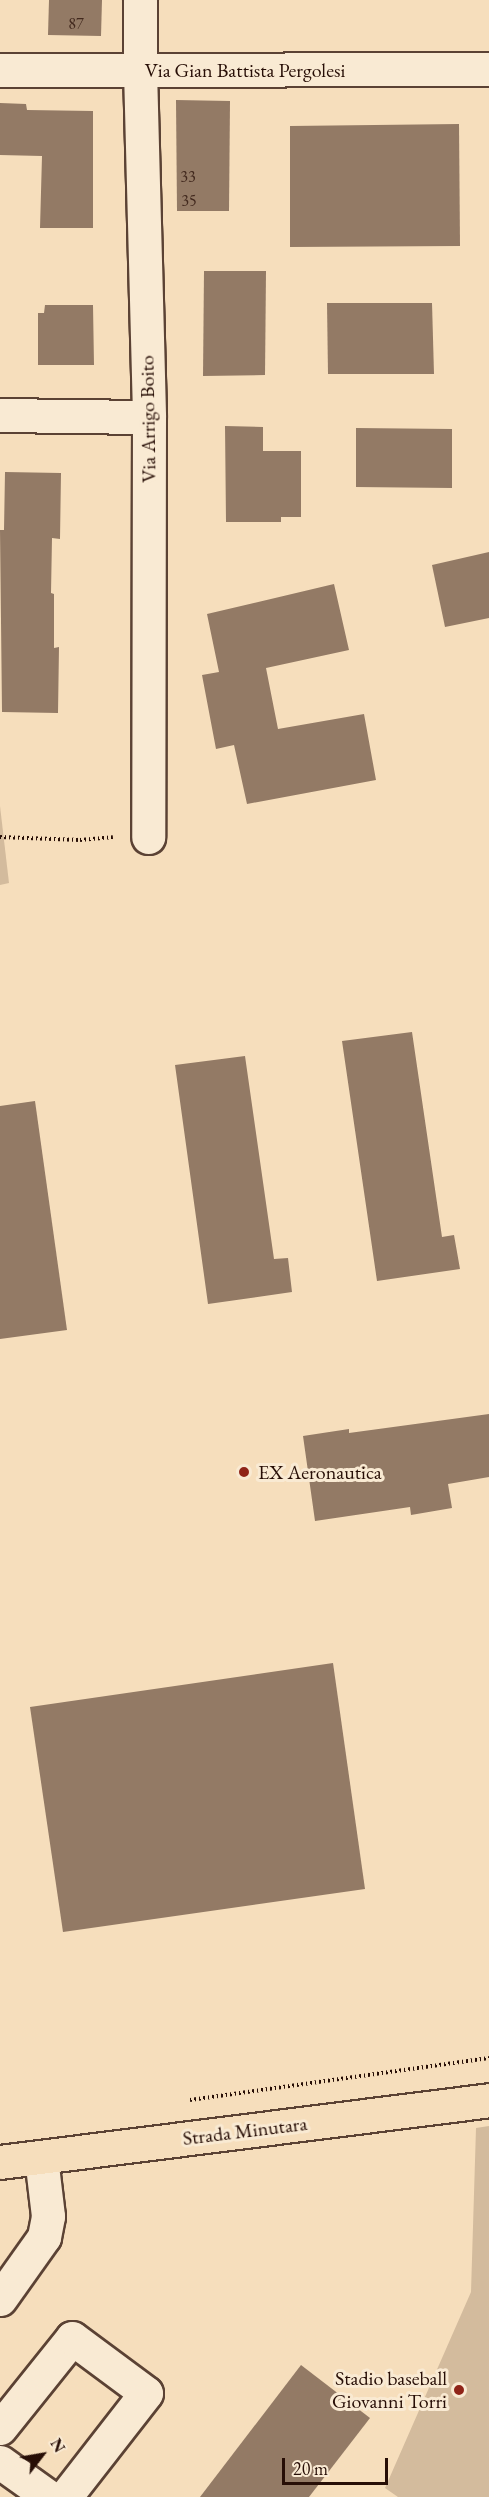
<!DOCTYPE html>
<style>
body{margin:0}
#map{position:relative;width:489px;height:2497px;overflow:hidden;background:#f6debc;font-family:"EB Garamond",serif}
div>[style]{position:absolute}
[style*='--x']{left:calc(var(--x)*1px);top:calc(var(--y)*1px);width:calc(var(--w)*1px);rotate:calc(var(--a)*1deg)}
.green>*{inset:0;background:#d3bb9d}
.building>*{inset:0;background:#937a65}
.path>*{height:4px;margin-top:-2px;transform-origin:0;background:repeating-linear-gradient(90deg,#270e06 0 1.5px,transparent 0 4.5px)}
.roads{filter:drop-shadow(2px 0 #5b4234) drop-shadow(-2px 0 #5b4234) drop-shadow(0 2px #5b4234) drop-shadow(0 -2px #5b4234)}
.minor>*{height:33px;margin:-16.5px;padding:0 16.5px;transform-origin:16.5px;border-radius:16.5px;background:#f9ead3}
.major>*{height:33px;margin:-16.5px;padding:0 16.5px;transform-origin:16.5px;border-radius:16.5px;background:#f6debc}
.dots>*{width:16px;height:16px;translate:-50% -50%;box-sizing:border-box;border:3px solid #f9ead3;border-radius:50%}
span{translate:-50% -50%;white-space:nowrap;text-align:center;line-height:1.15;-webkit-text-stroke:6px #f9ead3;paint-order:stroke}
.number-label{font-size:16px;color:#42291e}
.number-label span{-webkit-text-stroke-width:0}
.street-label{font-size:20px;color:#270e06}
.poi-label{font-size:20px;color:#270e06}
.left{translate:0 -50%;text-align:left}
.right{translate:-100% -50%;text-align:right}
.north{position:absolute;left:12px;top:2425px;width:60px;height:60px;-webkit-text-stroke:4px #f9ead3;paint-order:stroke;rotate:59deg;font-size:16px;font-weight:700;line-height:24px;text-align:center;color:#270e06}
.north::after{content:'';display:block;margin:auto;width:21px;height:27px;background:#270e06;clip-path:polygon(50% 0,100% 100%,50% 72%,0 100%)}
.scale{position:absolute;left:282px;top:2458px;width:106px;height:27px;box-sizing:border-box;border:3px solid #270e06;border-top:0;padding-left:8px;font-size:18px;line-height:21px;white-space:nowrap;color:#270e06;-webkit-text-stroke:4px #f9ead3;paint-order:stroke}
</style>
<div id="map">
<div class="green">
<i style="clip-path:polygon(0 806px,9px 883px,0 885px)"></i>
<i style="clip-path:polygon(489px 2126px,489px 2497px,398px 2497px,385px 2488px,471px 2292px,476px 2128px)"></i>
</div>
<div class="building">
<i style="clip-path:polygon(49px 0,102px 0,101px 36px,48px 35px)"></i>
<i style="clip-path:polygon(176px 100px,230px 101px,229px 211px,177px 211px)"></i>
<i style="clip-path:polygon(0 103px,26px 104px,27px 110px,93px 111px,93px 228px,40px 228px,42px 156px,0 155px)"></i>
<i style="clip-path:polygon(459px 124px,460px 246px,290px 247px,290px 126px)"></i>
<i style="clip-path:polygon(204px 271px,266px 271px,265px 375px,203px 376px)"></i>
<i style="clip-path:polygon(327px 303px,432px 303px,434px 374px,328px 374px)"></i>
<i style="clip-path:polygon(45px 305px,93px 305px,94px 365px,38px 365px,38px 313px,44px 313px)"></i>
<i style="clip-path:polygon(225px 426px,263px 427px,263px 451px,301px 451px,301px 517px,281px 517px,281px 522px,226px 522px)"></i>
<i style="clip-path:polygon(356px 428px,452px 429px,452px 488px,356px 487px)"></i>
<i style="clip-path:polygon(5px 472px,61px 473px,60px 539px,52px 538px,51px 593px,54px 594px,54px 648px,59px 647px,58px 713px,2px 712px,0 530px,4px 530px)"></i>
<i style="clip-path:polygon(489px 552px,489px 618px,445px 627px,432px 565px)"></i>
<i style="clip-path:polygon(334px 584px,349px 650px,266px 668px,278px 729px,364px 714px,376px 780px,247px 804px,234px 745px,216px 749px,202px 675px,219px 672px,207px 614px)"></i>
<i style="clip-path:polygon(412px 1032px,442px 1237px,454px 1235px,460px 1269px,377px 1281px,342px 1041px)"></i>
<i style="clip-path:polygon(245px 1056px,274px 1259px,288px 1258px,292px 1292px,208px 1304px,175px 1065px)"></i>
<i style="clip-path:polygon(35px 1101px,67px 1330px,0 1339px,0 1106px)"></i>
<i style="clip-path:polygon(489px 1414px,489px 1477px,448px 1484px,452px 1508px,411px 1515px,410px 1507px,315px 1521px,303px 1436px,349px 1429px,349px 1433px)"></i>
<i style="clip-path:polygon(333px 1663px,365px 1889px,63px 1932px,30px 1707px)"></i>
<i style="clip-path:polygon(301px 2365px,370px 2418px,309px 2497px,200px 2497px)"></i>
</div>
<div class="path">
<i style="--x:0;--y:837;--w:80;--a:2.1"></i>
<i style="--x:80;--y:840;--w:33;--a:-5"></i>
<i style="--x:190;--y:2100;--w:302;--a:-8"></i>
</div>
<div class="roads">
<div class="minor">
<i style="--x:140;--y:0;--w:70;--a:90"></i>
<i style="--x:140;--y:70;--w:347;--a:88.5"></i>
<i style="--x:149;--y:417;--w:420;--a:90.1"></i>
<i style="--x:0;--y:70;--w:489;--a:-0.1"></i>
<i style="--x:0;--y:415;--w:149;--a:0.8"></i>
<i style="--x:0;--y:2299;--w:76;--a:-54.6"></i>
<i style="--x:44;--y:2237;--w:21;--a:-79"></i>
<i style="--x:48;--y:2216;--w:59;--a:-96.8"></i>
<i style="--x:0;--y:2428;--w:115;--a:-51.3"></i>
<i style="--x:72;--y:2338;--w:92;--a:36.6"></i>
<i style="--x:146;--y:2393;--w:132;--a:127.9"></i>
<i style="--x:0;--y:2462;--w:60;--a:35.5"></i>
</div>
<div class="major">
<i style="--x:0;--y:2162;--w:493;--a:-7.2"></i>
</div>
</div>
<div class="dots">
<i style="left:244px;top:1472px;background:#8f2418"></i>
<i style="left:459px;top:2390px;background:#8f2418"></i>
</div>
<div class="number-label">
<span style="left:76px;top:24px">87</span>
<span style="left:188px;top:177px">33</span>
<span style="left:189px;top:201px">35</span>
</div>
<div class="street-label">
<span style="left:245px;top:70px">Via Gian Battista Pergolesi</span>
<span style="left:148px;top:419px;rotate:-91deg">Via Arrigo Boito</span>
<span style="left:245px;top:2131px;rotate:-7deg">Strada Minutara</span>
</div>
<div class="poi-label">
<span class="left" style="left:258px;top:1472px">EX Aeronautica</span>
<span class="right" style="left:447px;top:2390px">Stadio baseball<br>Giovanni Torri</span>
</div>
<div class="north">N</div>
<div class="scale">20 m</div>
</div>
